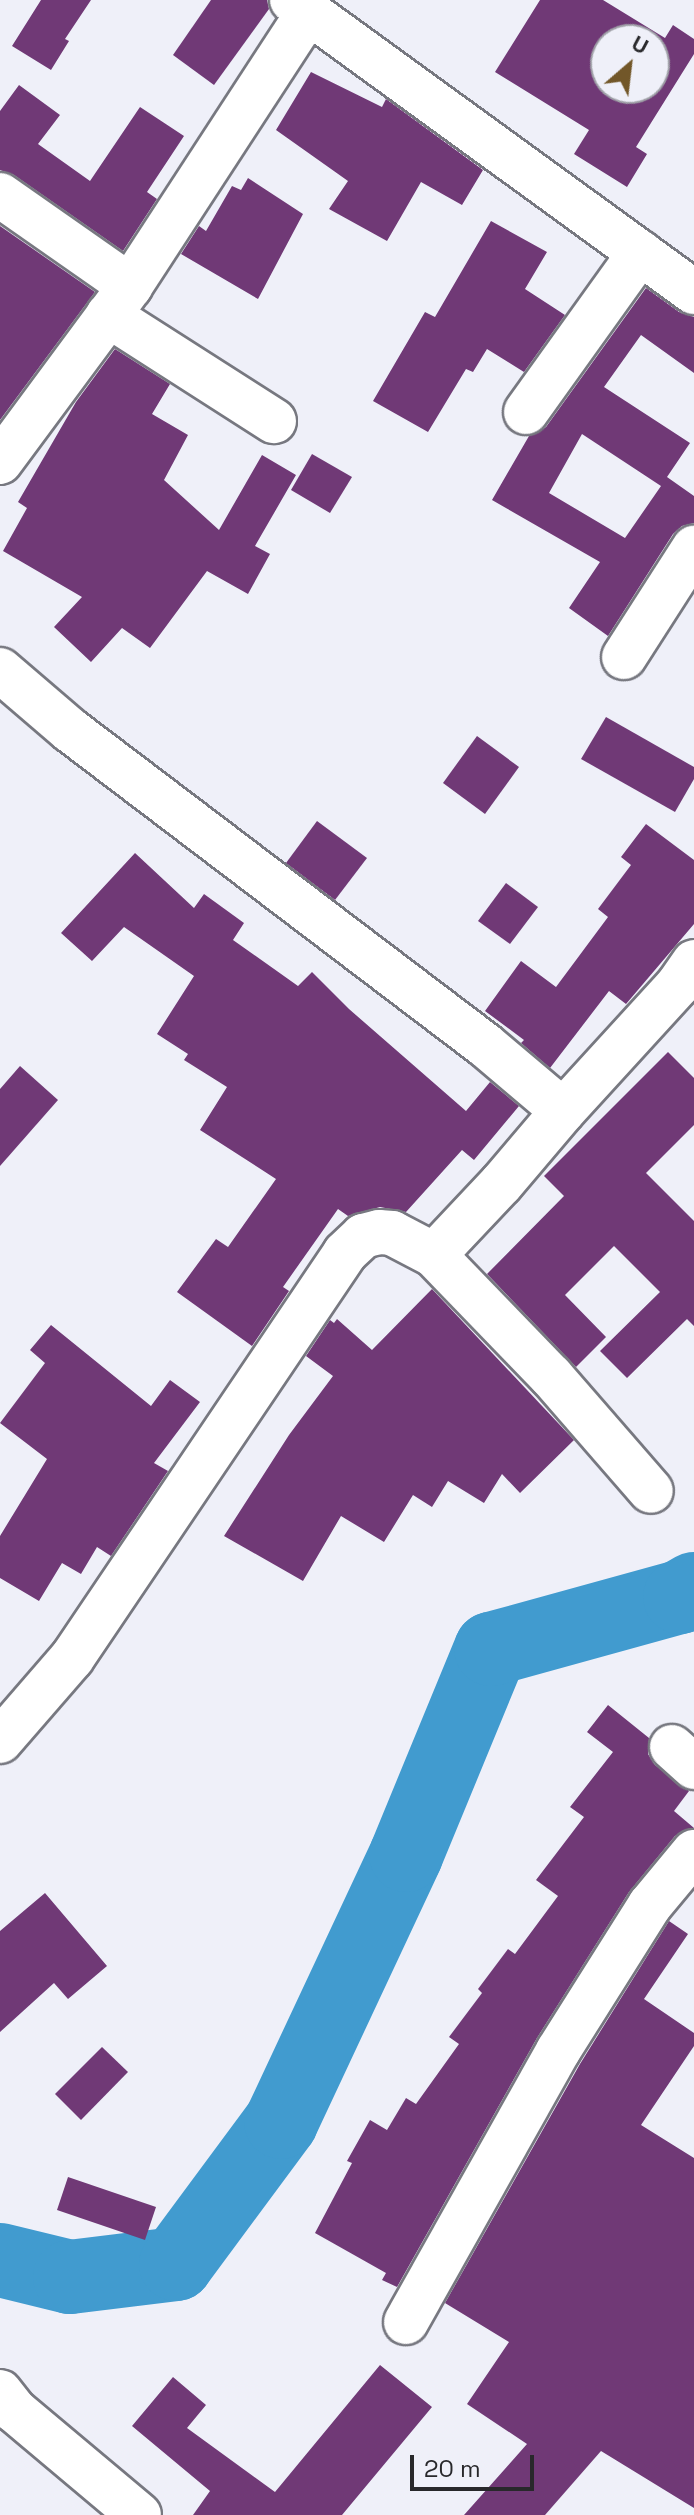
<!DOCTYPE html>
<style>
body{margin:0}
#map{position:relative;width:694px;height:2515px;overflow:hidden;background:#eff0f9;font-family:"Space Grotesk",sans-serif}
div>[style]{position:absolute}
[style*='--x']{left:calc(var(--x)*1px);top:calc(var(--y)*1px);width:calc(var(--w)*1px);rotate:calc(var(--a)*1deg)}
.river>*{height:74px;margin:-37px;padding:0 37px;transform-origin:37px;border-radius:37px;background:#419bcf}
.building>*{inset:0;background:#703976}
.roads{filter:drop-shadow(2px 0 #777880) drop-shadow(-2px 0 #777880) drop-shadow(0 2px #777880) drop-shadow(0 -2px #777880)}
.minor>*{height:44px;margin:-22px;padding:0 22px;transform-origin:22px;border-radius:22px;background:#fff}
span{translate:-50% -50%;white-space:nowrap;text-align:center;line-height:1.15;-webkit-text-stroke:8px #eff0f9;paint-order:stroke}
.north{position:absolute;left:590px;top:24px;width:80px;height:80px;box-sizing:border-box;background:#eff0f9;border:2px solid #9fa0a7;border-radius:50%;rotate:28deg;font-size:22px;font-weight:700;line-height:32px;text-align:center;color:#28282b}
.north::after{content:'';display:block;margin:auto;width:28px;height:36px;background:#725729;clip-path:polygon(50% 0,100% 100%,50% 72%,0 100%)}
.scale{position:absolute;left:410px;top:2455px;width:124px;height:36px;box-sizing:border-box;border:4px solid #28282b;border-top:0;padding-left:10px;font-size:24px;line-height:28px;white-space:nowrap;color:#28282b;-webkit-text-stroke:6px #eff0f9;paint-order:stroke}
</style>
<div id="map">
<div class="river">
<i style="--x:0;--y:2260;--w:72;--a:13.7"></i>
<i style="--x:70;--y:2277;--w:107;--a:-7"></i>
<i style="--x:176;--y:2264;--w:177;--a:-53.5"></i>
<i style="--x:281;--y:2122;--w:295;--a:-64.9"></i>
<i style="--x:406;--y:1855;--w:223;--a:-67.6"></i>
<i style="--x:491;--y:1649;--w:196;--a:-15.4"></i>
<i style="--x:680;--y:1597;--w:16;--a:-30"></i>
</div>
<div class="building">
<i style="clip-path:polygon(41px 0,91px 0,65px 39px,69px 41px,51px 70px,12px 46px)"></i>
<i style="clip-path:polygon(211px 0,267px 0,269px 9px,214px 85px,173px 55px)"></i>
<i style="clip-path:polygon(evenodd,540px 0,603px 0,665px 38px,673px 25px,694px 39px,694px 54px,636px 147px,647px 154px,627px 187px,574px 154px,589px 130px,495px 72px,540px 0,606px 40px,654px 40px,654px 88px,606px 88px,606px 40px)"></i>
<i style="clip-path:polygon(311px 72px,382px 107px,386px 99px,483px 170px,462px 205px,421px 182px,387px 241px,329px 209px,348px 181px,276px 130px)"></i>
<i style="clip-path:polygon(19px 85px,60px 115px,38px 144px,90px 181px,140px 107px,184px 136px,147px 192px,157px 199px,123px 251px,14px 175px,0 170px,0 111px)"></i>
<i style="clip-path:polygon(248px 178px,303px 214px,258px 299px,181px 254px,199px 226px,206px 231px,232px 186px,241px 190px)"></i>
<i style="clip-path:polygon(491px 221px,547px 252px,525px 289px,565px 315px,524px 372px,487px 349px,473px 372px,466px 369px,428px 432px,373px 401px,425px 312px,435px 317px)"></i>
<i style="clip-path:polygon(0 226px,95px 292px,0 420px)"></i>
<i style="clip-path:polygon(evenodd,646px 288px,679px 312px,694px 317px,694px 373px,641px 335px,604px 387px,690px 443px,667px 477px,694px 496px,694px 523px,682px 526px,673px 534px,608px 636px,569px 608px,600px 562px,492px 500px,529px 436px,546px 427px,646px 288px,582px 434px,661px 486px,625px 538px,549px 493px,582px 434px)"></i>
<i style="clip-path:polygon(115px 349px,170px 384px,152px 414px,188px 435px,164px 480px,219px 530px,262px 455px,296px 475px,255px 546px,270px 554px,248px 594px,207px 571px,150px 648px,122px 628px,91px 662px,54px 627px,82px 597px,3px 551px,27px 508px,18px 502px,76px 402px)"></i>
<i style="clip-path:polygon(312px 454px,352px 477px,330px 513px,291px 490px)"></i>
<i style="clip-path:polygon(606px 717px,694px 767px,694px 779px,675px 812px,581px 759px)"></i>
<i style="clip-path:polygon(477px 736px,519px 767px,485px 814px,443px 783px)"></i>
<i style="clip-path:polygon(317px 821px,367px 858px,335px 900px,286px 863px)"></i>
<i style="clip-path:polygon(646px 824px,694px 860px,694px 924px,626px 1004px,609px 991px,550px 1068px,521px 1043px,524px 1040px,485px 1011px,521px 961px,556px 987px,608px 917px,598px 909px,631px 865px,621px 857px)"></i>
<i style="clip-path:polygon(135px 853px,194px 908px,204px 894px,244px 923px,233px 940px,298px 986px,312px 972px,349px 1009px,466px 1111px,490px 1082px,519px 1106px,474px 1160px,462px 1150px,406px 1212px,380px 1207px,348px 1216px,338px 1209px,283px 1287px,289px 1291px,252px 1346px,177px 1292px,216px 1239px,228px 1247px,276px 1179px,200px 1130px,227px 1087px,184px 1060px,188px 1054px,157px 1034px,194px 976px,124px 927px,92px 961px,61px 933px)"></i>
<i style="clip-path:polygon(506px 883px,538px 907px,510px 944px,478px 921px)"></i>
<i style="clip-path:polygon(668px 1052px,694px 1078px,694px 1125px,646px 1173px,694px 1221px,694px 1326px,687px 1319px,627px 1378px,600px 1351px,660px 1292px,614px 1246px,565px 1295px,606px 1337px,576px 1367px,487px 1274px,564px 1196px,544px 1176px)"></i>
<i style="clip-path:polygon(20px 1066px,58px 1100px,0 1166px,0 1089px)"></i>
<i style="clip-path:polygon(432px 1289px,574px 1440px,520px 1493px,502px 1474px,484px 1503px,448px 1481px,432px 1507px,413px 1495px,384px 1542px,341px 1516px,303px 1581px,224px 1536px,289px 1435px,333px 1376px,306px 1356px,330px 1320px,334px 1323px,337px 1319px,372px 1350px)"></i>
<i style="clip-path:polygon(51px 1325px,151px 1406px,170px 1380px,200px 1402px,154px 1463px,168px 1471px,111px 1556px,97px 1547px,81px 1574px,62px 1563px,39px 1601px,0 1578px,0 1536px,47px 1459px,0 1423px,45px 1363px,30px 1350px)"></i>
<i style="clip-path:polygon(608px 1705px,649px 1738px,648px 1754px,655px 1765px,689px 1791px,674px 1811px,694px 1828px,675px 1836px,629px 1892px,537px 2038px,397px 2287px,382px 2280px,386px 2273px,315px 2233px,352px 2163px,347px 2161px,370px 2120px,387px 2130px,406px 2098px,416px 2104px,459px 2044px,449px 2037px,482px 1993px,478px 1989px,508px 1949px,515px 1954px,558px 1896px,536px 1880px,584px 1817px,570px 1807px,613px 1752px,587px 1732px)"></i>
<i style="clip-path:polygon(45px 1893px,107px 1966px,68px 1999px,54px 1983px,0 2032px,0 1931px)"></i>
<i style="clip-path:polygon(669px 1921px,688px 1934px,644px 1999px,694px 2033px,694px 2046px,641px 2125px,694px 2158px,694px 2508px,601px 2451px,545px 2515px,464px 2515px,527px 2444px,467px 2404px,509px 2342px,445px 2303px,580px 2064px)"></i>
<i style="clip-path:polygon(102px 2047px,128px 2072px,81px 2120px,55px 2094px)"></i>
<i style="clip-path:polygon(68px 2177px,156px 2207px,145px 2240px,57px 2210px)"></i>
<i style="clip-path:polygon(380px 2365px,432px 2407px,342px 2515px,193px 2515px,210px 2491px,132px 2426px,173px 2377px,206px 2405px,187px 2428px,275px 2492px)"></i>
</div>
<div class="roads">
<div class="minor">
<i style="--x:292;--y:0;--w:497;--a:36"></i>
<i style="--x:0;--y:195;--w:159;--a:35"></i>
<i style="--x:108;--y:315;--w:197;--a:32.6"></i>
<i style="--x:526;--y:412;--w:196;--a:-54.4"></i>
<i style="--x:0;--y:462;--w:219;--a:-53.5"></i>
<i style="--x:130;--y:286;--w:325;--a:-56.9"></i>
<i style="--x:624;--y:657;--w:130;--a:-57.3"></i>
<i style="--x:0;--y:670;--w:92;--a:40.6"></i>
<i style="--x:70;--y:730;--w:521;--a:37.2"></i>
<i style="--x:485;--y:1045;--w:102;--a:40.2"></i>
<i style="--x:563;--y:1111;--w:171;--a:-47.6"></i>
<i style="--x:678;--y:985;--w:28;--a:-55"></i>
<i style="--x:434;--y:1255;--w:168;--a:46"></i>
<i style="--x:551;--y:1376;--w:152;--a:49"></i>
<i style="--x:0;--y:1741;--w:110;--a:-49.1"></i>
<i style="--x:72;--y:1658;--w:488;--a:-56"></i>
<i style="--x:345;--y:1253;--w:25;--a:-43"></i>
<i style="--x:363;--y:1236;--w:16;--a:-14"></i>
<i style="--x:379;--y:1232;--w:13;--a:4"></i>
<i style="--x:392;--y:1233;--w:47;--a:27.6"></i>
<i style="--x:434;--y:1255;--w:98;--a:-46.7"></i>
<i style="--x:501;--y:1184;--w:96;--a:-49.7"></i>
<i style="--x:672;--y:1747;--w:30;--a:42"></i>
<i style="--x:406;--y:2322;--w:311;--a:-60.7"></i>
<i style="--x:558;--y:2051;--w:173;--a:-57.8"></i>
<i style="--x:650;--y:1905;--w:69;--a:-50.3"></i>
<i style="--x:0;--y:2392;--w:23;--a:52"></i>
<i style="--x:14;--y:2410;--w:163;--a:40"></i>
</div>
</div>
<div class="north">U</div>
<div class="scale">20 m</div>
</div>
